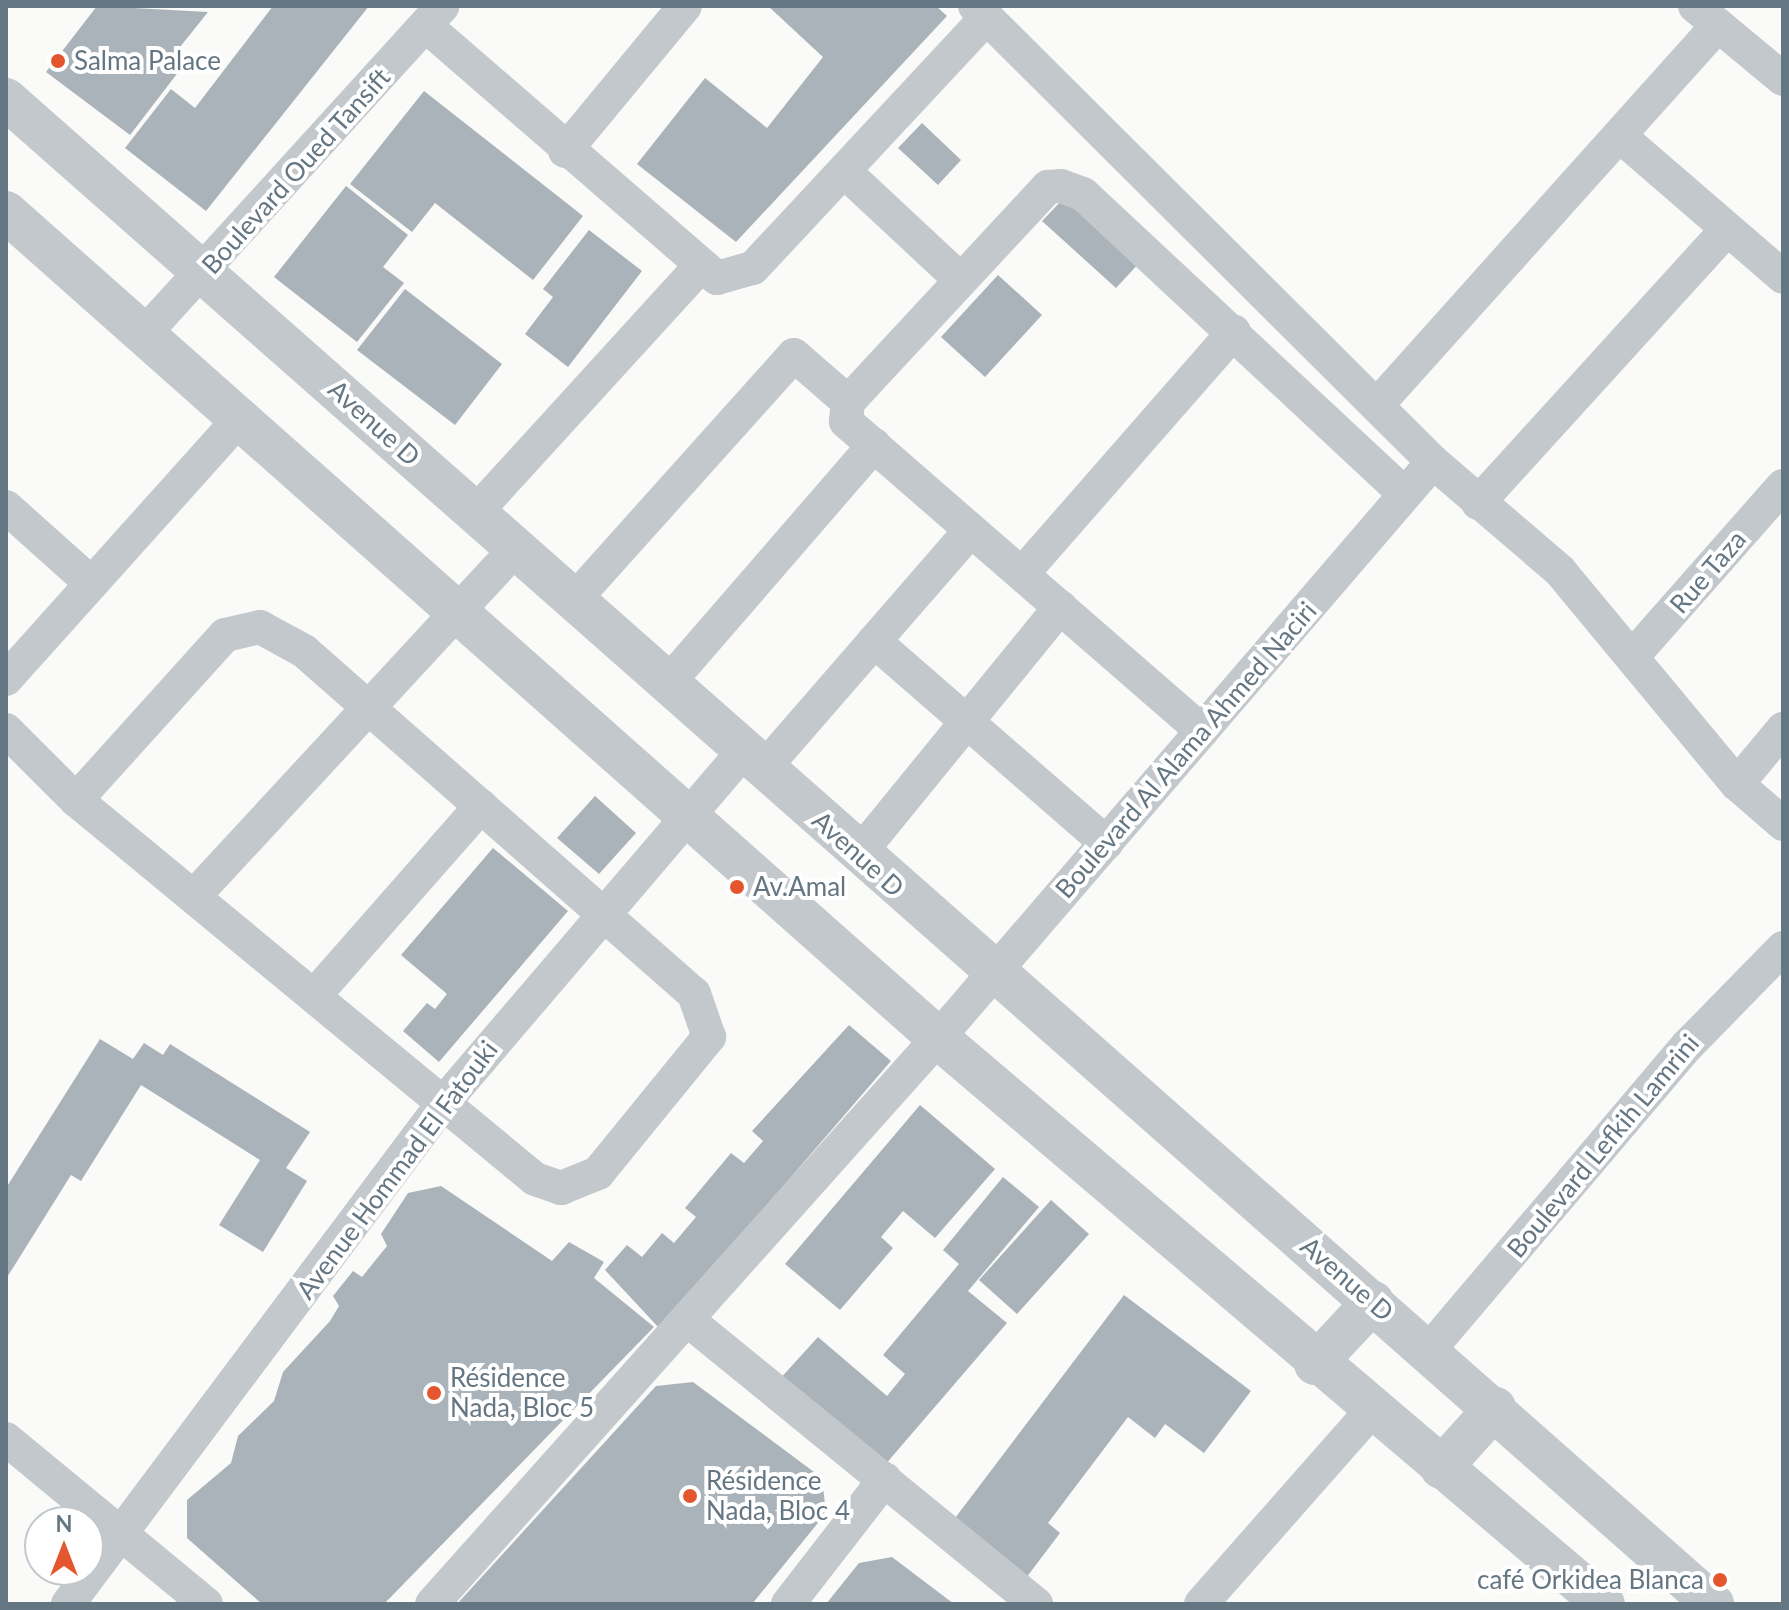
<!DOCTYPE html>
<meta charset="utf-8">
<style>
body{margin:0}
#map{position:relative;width:1789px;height:1610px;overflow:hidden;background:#fafaf8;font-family:Lato,sans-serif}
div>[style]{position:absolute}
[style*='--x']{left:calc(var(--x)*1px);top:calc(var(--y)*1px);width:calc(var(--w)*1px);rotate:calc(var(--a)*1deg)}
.building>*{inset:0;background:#aab3b9}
.minor>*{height:34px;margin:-17px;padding:0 17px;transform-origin:17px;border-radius:17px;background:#c3c8cc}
.tertiary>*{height:42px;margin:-21px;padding:0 21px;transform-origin:21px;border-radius:21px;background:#c3c8cc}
.dots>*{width:22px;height:22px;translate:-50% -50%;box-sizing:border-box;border:4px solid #fff;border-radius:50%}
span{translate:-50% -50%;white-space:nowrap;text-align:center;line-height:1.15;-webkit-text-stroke:8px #fff;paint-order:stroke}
.poi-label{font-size:26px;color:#657683}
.left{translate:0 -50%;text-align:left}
.right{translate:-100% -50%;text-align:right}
.street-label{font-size:26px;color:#657683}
.frame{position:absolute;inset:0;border:8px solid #657683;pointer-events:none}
.north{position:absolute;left:24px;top:1506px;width:80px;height:80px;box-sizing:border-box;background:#fff;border:2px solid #c1c8cd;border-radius:50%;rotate:0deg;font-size:22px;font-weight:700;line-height:32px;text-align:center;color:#657683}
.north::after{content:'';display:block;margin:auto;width:28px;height:36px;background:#e4572e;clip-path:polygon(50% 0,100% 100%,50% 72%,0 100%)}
</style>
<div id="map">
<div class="building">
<i style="clip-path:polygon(97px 6px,208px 12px,172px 57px,183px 66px,130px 135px,46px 72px)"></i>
<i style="clip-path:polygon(273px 6px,369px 6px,206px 211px,125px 148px,171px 89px,195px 108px)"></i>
<i style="clip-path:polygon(768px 6px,936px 6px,947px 16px,736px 242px,637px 164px,705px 78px,767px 128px,823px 57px)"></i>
<i style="clip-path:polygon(424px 91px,583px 216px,533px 280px,435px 203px,412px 232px,350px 184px)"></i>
<i style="clip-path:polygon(922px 123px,961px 160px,938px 185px,898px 148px)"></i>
<i style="clip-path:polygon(346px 186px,408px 235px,383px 267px,404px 283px,357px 342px,274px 277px)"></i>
<i style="clip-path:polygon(1069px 193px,1142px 260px,1116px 288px,1042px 221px)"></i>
<i style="clip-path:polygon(589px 230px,642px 271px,568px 367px,525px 334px,553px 297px,543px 289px)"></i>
<i style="clip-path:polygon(998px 275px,1042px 315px,985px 377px,941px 337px)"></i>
<i style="clip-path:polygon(405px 289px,502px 364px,455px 425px,357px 350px)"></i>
<i style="clip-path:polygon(595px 796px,636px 833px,599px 874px,557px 838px)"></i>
<i style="clip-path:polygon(493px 848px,568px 911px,439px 1062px,403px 1031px,427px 1003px,435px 1009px,447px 994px,401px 955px)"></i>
<i style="clip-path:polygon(849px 1025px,891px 1061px,660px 1329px,605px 1270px,627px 1245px,642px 1257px,662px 1233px,674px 1243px,696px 1217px,685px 1208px,731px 1153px,744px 1163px,763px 1141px,752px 1131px)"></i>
<i style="clip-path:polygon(100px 1039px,133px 1059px,144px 1043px,163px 1055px,170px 1044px,310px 1132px,286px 1168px,307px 1181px,263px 1252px,219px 1225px,260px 1160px,141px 1085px,81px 1181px,71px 1175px,6px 1279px,6px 1188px)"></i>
<i style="clip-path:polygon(920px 1105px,995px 1169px,935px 1238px,903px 1211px,881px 1237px,893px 1248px,840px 1310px,785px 1264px)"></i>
<i style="clip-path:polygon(1003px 1177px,1039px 1207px,968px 1291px,1007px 1323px,884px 1466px,778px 1381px,818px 1337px,887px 1396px,905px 1374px,883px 1355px,959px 1264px,943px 1250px)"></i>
<i style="clip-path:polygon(441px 1186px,552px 1261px,569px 1242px,604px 1262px,594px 1278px,654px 1327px,384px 1604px,262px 1604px,187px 1538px,187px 1500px,231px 1463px,238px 1436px,274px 1401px,283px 1372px,330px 1321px,339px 1306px,333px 1296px,353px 1271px,362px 1277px,387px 1246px,381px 1234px,408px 1193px)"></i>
<i style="clip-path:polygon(1051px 1200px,1089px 1234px,1017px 1314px,979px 1280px)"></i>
<i style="clip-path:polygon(1124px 1295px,1251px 1391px,1204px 1453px,1165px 1424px,1155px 1438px,1128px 1417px,1048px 1523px,1060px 1533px,1023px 1582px,949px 1526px)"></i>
<i style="clip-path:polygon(693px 1382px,822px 1478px,826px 1513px,752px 1604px,457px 1604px,656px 1386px)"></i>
<i style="clip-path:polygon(892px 1557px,954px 1604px,826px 1604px,859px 1563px)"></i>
</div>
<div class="minor">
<i style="--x:975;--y:6;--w:646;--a:44.87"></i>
<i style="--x:1433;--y:462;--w:167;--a:40.6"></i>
<i style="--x:1560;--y:571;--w:277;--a:50.3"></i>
<i style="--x:1737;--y:784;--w:61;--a:41"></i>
<i style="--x:1695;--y:6;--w:114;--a:39.7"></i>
<i style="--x:426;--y:26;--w:385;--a:40.9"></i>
<i style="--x:717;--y:278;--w:37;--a:-16"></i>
<i style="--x:753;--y:268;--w:343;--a:-47"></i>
<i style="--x:1621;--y:137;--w:214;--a:40.8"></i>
<i style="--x:565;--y:151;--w:188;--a:-50.4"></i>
<i style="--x:845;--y:172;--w:158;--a:43"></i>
<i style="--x:145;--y:333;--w:442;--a:-47.7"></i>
<i style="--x:1378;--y:404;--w:509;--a:-48.1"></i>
<i style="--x:1478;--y:503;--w:370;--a:-47.7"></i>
<i style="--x:6;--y:507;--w:114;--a:41.8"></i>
<i style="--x:475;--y:513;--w:332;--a:-47.6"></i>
<i style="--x:1022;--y:574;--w:322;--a:-48.8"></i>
<i style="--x:574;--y:600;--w:329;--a:-48.1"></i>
<i style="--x:794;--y:355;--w:72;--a:41"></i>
<i style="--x:874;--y:641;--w:308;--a:41"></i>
<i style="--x:1632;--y:657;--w:228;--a:-48.6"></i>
<i style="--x:6;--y:679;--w:349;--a:-48.1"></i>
<i style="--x:668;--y:683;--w:315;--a:-49.1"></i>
<i style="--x:6;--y:730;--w:99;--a:45"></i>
<i style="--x:76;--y:800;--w:595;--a:39.55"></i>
<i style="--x:535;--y:1179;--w:28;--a:19"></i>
<i style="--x:561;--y:1188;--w:40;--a:-22"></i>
<i style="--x:598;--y:1173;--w:176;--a:-50.8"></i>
<i style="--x:709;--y:1037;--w:46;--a:-109.2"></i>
<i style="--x:694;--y:994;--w:519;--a:-138.67"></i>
<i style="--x:304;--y:651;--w:50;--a:-151.4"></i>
<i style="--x:260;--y:627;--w:36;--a:167"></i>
<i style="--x:225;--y:635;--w:222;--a:132.1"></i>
<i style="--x:1202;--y:731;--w:472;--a:-139"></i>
<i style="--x:846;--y:421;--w:19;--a:-84"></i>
<i style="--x:848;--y:402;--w:294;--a:-47.1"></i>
<i style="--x:1048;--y:187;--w:13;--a:-4"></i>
<i style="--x:1061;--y:186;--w:23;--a:20"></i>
<i style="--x:1083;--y:194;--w:440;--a:43"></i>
<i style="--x:764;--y:768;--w:315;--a:-49"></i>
<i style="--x:1737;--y:784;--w:72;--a:-50.1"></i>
<i style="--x:858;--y:855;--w:320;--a:-50.8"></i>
<i style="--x:196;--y:894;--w:469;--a:-47.2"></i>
<i style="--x:314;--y:996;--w:253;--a:-48.7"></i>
<i style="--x:689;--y:1321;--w:448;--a:39.2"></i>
<i style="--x:1429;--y:1350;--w:399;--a:-49.7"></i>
<i style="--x:1687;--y:1046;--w:137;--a:-45.6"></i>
<i style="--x:6;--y:1439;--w:259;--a:39.5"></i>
<i style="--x:68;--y:1604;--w:627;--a:-53.17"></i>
<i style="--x:444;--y:1102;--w:463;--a:-49.5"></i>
<i style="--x:432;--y:1604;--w:759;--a:-48.2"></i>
<i style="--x:938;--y:1038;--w:759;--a:-49.33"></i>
<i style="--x:788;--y:1604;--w:158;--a:-52.2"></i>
<i style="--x:1201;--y:1604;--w:259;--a:-48.6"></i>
</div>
<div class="tertiary">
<i style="--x:6;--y:99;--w:2276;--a:41.4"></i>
<i style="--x:6;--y:212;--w:1245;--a:41.55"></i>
<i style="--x:938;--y:1038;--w:874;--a:40.36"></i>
<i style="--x:1315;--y:1364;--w:85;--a:-46.9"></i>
<i style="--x:1441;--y:1468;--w:81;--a:-48"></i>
</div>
<div class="dots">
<i style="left:58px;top:61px;background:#e4572e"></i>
<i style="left:737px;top:887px;background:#e4572e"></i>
<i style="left:434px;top:1393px;background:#e4572e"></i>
<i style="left:690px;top:1496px;background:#e4572e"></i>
<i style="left:1720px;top:1580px;background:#e4572e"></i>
</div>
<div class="poi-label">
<span class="left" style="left:74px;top:61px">Salma Palace</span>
<span class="left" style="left:753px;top:887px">Av.Amal</span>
<span class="left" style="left:450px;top:1393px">Résidence<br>Nada, Bloc 5</span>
<span class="left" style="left:706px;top:1496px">Résidence<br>Nada, Bloc 4</span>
<span class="right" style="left:1704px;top:1580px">café Orkidea Blanca</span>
</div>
<div class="street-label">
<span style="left:296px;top:171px;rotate:-48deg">Boulevard Oued Tansift</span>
<span style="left:374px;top:423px;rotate:42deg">Avenue D</span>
<span style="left:1708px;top:572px;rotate:-49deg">Rue Taza</span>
<span style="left:1186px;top:750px;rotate:-49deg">Boulevard Al Alama Ahmed Naciri</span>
<span style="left:858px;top:854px;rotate:42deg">Avenue D</span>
<span style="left:1603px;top:1146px;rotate:-50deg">Boulevard Lefkih Lamrini</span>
<span style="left:397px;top:1170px;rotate:-53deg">Avenue Hommad El Fatouki</span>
<span style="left:1347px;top:1279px;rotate:41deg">Avenue D</span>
</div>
<div class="frame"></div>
<div class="north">N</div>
</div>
